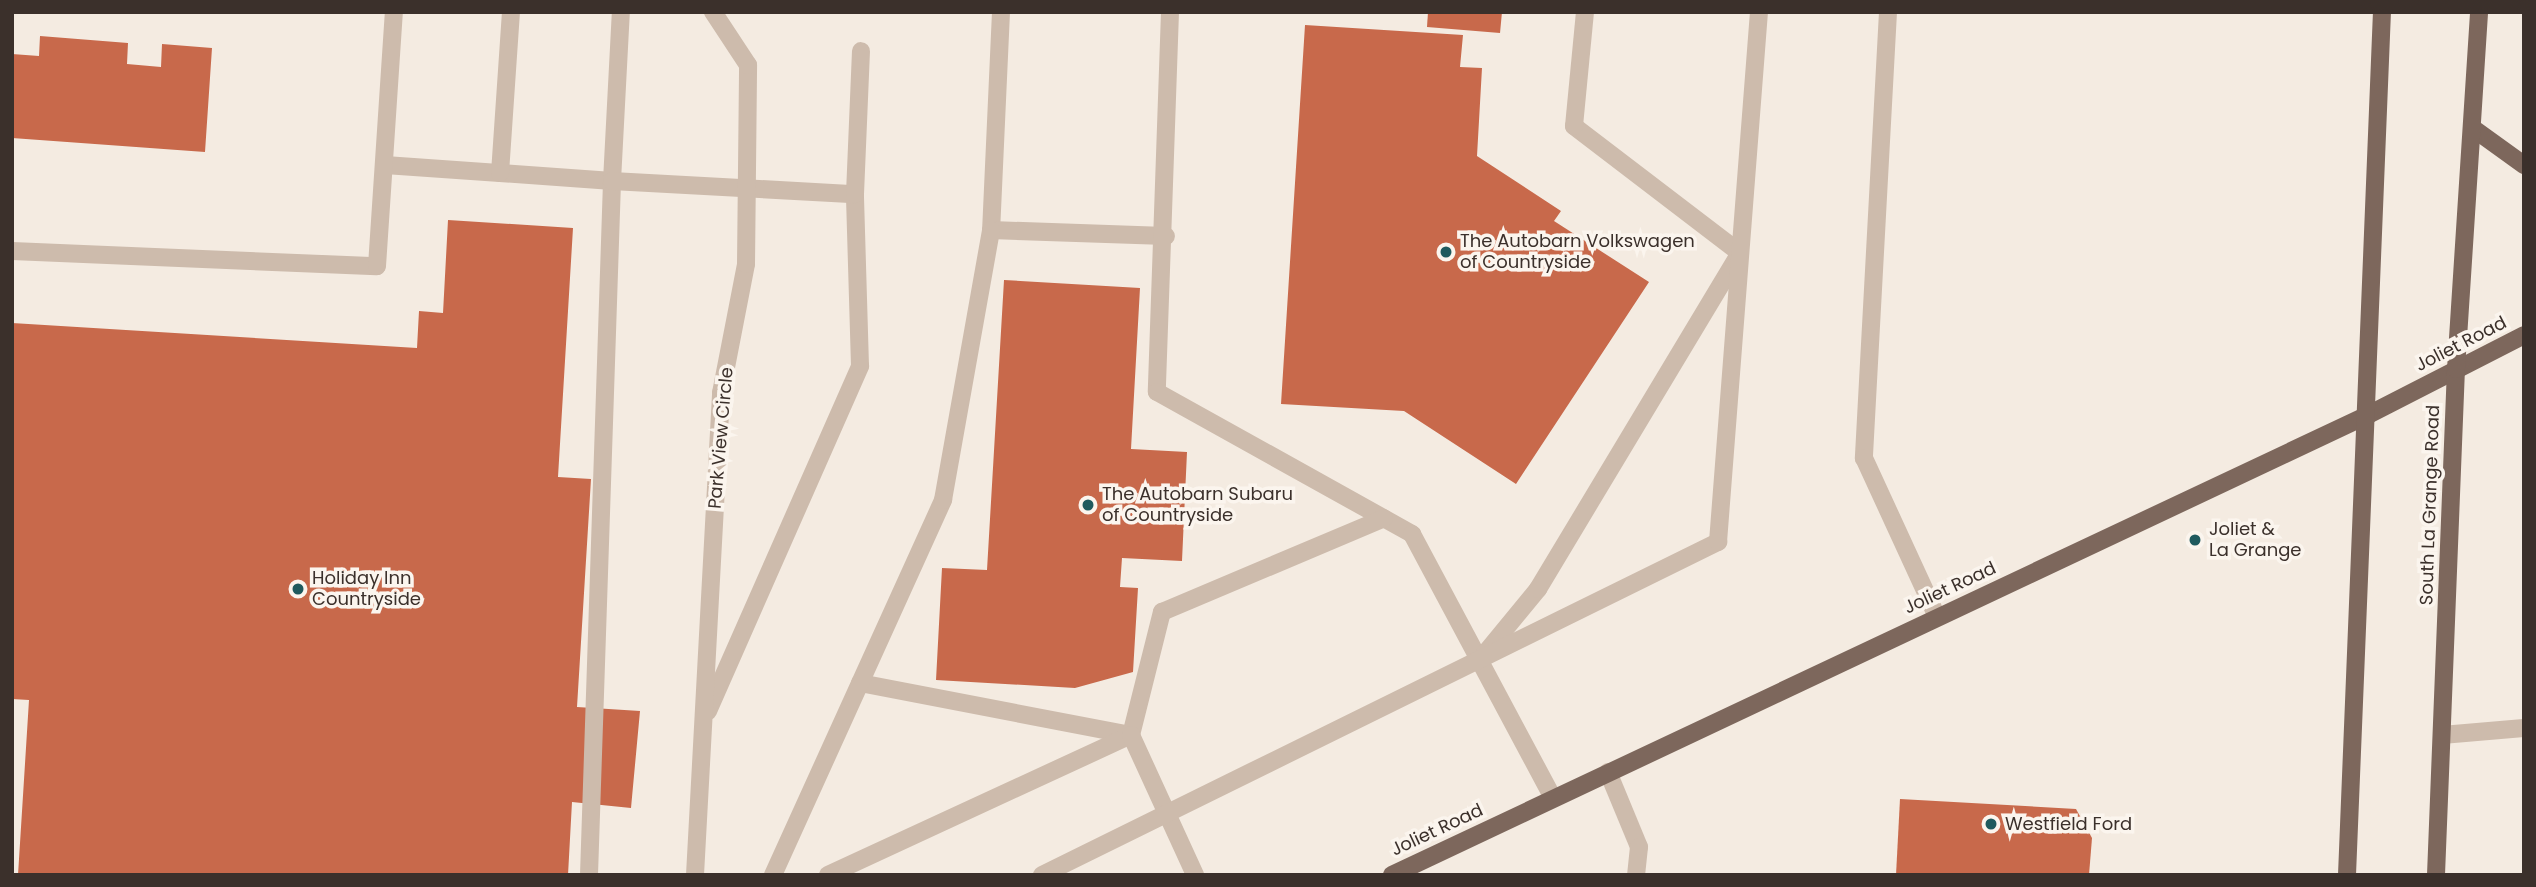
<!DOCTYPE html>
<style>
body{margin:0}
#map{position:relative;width:2536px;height:887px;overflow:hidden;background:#f4ebe1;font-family:Poppins,sans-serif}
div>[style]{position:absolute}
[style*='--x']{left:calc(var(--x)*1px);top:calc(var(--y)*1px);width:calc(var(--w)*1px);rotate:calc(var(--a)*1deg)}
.building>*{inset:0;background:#c8694b}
.lane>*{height:18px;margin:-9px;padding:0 9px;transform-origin:9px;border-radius:9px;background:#cdbbac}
.primary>*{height:18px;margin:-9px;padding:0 9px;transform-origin:9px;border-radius:9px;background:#7d675c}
.dots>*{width:19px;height:19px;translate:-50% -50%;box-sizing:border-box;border:4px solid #fbf5ee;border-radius:50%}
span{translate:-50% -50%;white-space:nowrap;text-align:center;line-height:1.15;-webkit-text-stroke:7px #fbf5ee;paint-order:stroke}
.poi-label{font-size:18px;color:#3b302b}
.left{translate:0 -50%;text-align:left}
.street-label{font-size:18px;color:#3b302b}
.frame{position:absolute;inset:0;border:14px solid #3b302b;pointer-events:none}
</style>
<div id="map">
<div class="building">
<i style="clip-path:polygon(1428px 12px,1502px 12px,1500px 33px,1427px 27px)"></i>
<i style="clip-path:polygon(1305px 25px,1463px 35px,1460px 67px,1482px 68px,1477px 156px,1561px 211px,1554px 221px,1649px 282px,1516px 484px,1404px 411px,1281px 404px)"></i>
<i style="clip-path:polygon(40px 36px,128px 43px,127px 64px,161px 67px,162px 44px,212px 48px,205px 152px,12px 138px,12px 54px,39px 56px)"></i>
<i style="clip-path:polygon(448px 220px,573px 228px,558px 477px,591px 479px,577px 707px,640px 711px,631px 808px,572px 802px,568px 875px,18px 875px,29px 700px,12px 699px,12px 323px,417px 348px,419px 311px,443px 313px)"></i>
<i style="clip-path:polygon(1004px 280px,1140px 288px,1131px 449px,1187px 452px,1182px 561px,1122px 558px,1120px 587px,1138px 588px,1133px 672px,1075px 688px,936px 680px,942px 568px,987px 570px)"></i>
<i style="clip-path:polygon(1900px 799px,2076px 809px,2092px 838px,2089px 875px,1896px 875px)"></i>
</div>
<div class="lane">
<i style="--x:1001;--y:12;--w:218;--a:92.6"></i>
<i style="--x:991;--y:230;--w:175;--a:2"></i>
<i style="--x:1170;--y:12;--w:380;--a:92"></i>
<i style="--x:1157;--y:392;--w:292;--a:29.1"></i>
<i style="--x:1412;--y:534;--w:299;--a:61.9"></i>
<i style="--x:1888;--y:12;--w:447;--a:93.1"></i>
<i style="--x:1864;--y:458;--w:175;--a:65.3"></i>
<i style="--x:385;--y:165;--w:228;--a:4"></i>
<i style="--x:612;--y:181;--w:169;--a:-87"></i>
<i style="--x:500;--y:173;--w:161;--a:-86.1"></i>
<i style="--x:12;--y:251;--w:365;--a:2.4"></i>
<i style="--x:377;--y:266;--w:255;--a:-86.2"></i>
<i style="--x:1483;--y:656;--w:87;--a:-50.6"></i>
<i style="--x:1538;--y:589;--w:392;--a:-59"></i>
<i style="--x:1740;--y:253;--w:209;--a:-142.6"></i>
<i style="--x:1574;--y:126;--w:115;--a:-84.5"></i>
<i style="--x:860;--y:683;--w:276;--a:10.9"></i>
<i style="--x:1131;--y:735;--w:127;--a:-75.9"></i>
<i style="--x:1162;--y:612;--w:241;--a:-22.9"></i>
<i style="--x:708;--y:711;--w:377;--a:-66.2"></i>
<i style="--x:860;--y:366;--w:172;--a:-91.7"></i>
<i style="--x:2442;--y:735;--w:82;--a:-4.9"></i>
<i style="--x:1608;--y:772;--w:81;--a:67.5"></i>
<i style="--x:1639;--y:847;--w:28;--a:96"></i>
<i style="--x:589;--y:875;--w:694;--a:-88.1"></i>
<i style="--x:612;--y:181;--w:243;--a:3.1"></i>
<i style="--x:855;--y:194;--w:143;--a:-87.6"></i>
<i style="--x:695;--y:875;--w:483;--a:-86.9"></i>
<i style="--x:721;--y:393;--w:131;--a:-79"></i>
<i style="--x:746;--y:264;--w:199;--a:-89.4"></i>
<i style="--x:748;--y:65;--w:64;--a:-123.4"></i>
<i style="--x:773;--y:875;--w:412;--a:-65.6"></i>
<i style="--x:943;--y:500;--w:274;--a:-79.9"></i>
<i style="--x:828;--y:875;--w:334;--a:-24.8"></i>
<i style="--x:1131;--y:735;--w:154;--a:65.4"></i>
<i style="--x:1042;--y:875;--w:754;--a:-26.23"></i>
<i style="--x:1718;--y:542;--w:532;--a:-85.58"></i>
</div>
<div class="primary">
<i style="--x:2474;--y:129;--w:62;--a:35.8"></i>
<i style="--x:1392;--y:875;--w:1079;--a:-25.24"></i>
<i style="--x:2368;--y:415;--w:175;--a:-27.1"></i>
<i style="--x:2347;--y:875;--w:864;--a:-87.68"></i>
<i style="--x:2436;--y:875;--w:506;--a:-87.74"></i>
<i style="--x:2456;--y:369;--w:358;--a:-86.3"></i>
</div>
<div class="dots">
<i style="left:1446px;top:252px;background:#1f5a5e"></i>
<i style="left:1088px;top:505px;background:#1f5a5e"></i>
<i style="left:2195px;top:540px;background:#1f5a5e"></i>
<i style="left:298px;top:589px;background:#1f5a5e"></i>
<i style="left:1991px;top:824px;background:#1f5a5e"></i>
</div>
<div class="poi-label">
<span class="left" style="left:1460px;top:252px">The Autobarn Volkswagen<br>of Countryside</span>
<span class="left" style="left:1102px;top:505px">The Autobarn Subaru<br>of Countryside</span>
<span class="left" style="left:2209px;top:540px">Joliet &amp;<br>La Grange</span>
<span class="left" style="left:312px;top:589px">Holiday Inn<br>Countryside</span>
<span class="left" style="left:2005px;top:824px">Westfield Ford</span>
</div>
<div class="street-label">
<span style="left:2461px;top:344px;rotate:-27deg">Joliet Road</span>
<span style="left:721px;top:438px;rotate:-85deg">Park View Circle</span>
<span style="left:2430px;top:505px;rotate:-88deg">South La Grange Road</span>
<span style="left:1950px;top:588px;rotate:-25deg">Joliet Road</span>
<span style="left:1437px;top:830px;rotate:-25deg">Joliet Road</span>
</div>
<div class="frame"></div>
</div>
